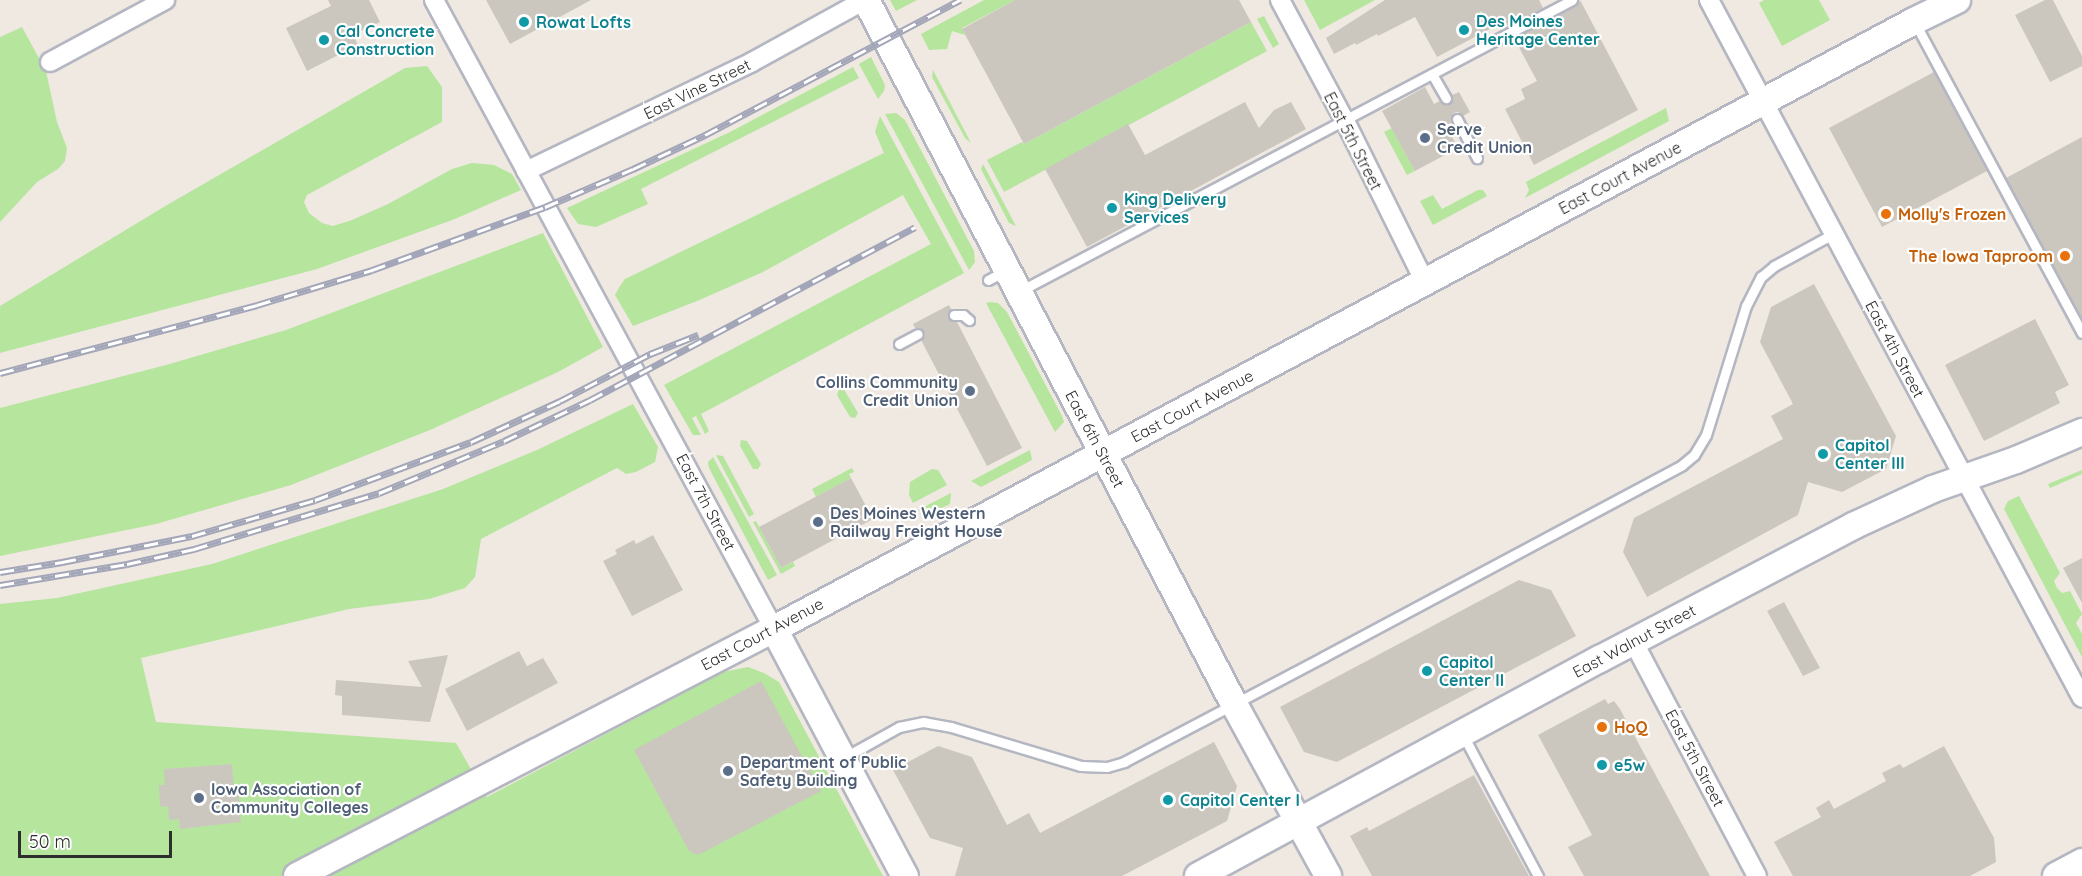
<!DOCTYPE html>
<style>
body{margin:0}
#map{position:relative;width:2082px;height:876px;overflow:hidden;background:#efe9e1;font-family:Quicksand,sans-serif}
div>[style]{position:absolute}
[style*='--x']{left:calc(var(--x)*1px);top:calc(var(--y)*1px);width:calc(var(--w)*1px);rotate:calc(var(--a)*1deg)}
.green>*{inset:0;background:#b6e59e}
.building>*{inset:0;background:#cbc7bf}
.roads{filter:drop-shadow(2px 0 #b4b7c1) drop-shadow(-2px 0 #b4b7c1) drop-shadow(0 2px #b4b7c1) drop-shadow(0 -2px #b4b7c1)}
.lane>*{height:9px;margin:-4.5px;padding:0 4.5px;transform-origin:4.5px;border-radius:4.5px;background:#fff}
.street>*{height:18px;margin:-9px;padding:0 9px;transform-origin:9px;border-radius:9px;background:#fff}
.secondary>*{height:26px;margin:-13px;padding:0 13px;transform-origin:13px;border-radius:13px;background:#fff}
.rail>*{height:7px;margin-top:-3.5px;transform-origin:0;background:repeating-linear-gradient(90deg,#fff 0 14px,#a3a6b8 0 28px);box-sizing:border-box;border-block:2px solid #a3a6b8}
.dots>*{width:16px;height:16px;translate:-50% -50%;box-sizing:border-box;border:3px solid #fff;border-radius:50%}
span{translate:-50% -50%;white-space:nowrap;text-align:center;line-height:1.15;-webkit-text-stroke:4.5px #fff;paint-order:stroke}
.culture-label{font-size:16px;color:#0d838f;font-weight:700}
.left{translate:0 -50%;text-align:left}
.street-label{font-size:16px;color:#2e2e2e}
.service-label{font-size:16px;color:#4e5e75;font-weight:700}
.right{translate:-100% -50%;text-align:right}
.food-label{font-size:16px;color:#c56008;font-weight:700}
.scale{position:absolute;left:18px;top:831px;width:154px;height:27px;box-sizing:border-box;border:3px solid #2e2e2e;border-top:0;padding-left:8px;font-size:18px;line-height:21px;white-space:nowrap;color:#2e2e2e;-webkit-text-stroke:4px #fff;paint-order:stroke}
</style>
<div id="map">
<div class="green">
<i style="clip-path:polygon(890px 0,917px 0,896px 11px)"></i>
<i style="clip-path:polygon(984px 0,1015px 0,962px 28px,965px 35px,952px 31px,947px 49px,929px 50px,921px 34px)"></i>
<i style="clip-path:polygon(1304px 0,1375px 0,1320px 30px)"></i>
<i style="clip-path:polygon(1764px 0,1819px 0,1830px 20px,1782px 46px,1759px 3px)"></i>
<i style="clip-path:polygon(1264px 16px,1279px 44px,1273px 48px,1257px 19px)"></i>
<i style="clip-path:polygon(1251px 22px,1267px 51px,1004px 192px,987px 160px,1022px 142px,1024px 144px)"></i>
<i style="clip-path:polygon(22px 27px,46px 71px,57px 122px,67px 148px,65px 161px,58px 169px,37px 182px,0 222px,0 37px)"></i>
<i style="clip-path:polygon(871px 57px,885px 85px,884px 91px,878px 99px,859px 64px)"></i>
<i style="clip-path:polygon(427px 66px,442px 87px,442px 122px,307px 195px,304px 202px,309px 213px,322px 223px,333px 226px,352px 220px,388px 204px,452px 169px,472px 163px,494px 165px,512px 174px,521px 190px,455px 219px,317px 269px,0 353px,0 306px,167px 205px,405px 68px)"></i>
<i style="clip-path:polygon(853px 67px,859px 78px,641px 189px,648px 204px,596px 227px,578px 224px,567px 208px,730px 132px)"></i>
<i style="clip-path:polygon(933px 70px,971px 143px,965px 138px,932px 77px)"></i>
<i style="clip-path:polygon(1666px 108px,1669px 121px,1525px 198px,1529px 190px,1526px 182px)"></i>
<i style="clip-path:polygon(896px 113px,905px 120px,974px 251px,975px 262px,969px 270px,885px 114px)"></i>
<i style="clip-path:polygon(880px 116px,964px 273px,701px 414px,709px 431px,705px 434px,696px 416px,692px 418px,701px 435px,693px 435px,664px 385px,931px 244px,903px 195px,763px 272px,697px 301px,633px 326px,615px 295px,620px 286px,625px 279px,884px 153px,875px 132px)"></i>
<i style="clip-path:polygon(1392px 128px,1415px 171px,1407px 175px,1384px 132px)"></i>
<i style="clip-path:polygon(983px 164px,1016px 226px,1009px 223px,981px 169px)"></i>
<i style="clip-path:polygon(1478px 190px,1483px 190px,1487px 196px,1433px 225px,1420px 201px,1433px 195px,1442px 209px)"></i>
<i style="clip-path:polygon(543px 233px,603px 347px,558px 372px,430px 430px,291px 485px,156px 524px,0 556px,0 408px,166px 365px,286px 330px)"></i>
<i style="clip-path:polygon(990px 302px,998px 303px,1007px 312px,1062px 416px,1064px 422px,1055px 432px,986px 303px)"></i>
<i style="clip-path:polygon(843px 388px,858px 413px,855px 418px,850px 417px,837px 395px,839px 389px)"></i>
<i style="clip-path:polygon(633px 404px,658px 447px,655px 462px,636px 472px,626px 474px,617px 468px,481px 539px,475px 577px,465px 588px,429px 599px,349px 609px,141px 658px,156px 722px,456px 743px,487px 797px,723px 672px,748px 667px,764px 673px,779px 682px,883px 876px,0 876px,0 604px,57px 598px,212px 564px,443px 489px,537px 450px)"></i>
<i style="clip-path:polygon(741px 440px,747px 441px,761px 464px,758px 469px,753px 469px,740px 446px)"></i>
<i style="clip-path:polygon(1030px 450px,1032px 460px,981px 487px,971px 481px)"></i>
<i style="clip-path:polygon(716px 455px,723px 456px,754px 514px,749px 517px)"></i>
<i style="clip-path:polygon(713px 457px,777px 575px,768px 580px,709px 468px,708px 462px)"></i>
<i style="clip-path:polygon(852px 468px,854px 472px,849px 474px,851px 478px,816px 497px,812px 489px)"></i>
<i style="clip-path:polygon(932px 469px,938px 470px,947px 485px,913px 503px,909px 495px,910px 482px)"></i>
<i style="clip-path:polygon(2082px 470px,2082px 474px,2050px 488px,2048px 484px)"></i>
<i style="clip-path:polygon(951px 493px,950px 504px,929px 514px,918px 510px)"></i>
<i style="clip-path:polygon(2019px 496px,2060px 573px,2054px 581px,2057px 588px,2062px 593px,2070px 591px,2082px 614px,2076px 623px,2082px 634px,2082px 657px,2004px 509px,2008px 501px)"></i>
<i style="clip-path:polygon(756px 521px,781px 568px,793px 562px,795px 566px,781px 574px,753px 522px)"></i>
</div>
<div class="building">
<i style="clip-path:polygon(328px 0,369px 0,380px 22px,353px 35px,358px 45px,307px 71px,286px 28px,331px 6px)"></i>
<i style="clip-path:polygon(486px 0,591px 0,510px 44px)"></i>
<i style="clip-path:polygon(1015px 0,1239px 0,1251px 22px,1024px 144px,962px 29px)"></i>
<i style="clip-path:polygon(1385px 0,1539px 0,1543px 8px,1508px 26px,1505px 21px,1437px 57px,1415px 17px,1378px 36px,1377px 34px,1356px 45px,1355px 43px,1334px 54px,1326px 38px)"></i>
<i style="clip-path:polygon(1580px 0,1638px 110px,1534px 165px,1505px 109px,1525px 99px,1521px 89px,1537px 81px,1514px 38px,1575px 6px)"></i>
<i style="clip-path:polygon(2045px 0,2053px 0,2082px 56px,2082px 66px,2050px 82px,2015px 15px)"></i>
<i style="clip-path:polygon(1934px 72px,1987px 171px,1882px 227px,1829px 128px)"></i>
<i style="clip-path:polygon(1425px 87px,1434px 104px,1440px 101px,1449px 104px,1452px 95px,1459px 92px,1470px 112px,1463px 116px,1458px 112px,1453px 113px,1451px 123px,1446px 125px,1458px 148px,1415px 171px,1382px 111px)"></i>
<i style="clip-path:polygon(1245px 102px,1259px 128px,1274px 110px,1291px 102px,1306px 129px,1087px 247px,1045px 169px,1128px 124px,1145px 155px)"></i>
<i style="clip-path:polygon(2082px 137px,2082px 319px,2006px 178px)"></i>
<i style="clip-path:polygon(1814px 284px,1896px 436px,1886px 469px,1842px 492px,1808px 482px,1798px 515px,1647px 597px,1623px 552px,1634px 518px,1783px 439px,1771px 416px,1793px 404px,1760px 342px,1771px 307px)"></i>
<i style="clip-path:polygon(949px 305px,951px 309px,948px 318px,957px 322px,1022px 448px,987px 466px,921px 340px,924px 330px,915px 328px,913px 324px)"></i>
<i style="clip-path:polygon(2035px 319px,2069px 385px,2055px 392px,2060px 403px,1984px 441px,1945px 365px)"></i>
<i style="clip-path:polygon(851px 478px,873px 519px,781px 568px,759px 527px)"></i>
<i style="clip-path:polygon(653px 535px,683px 590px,632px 616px,603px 561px,617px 554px,615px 550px,634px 540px,636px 544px)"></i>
<i style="clip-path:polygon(2082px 558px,2082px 603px,2063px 568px)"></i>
<i style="clip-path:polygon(1519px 580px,1551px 590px,1576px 636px,1337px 762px,1304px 752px,1280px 707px)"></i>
<i style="clip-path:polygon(1784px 602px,1820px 668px,1803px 676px,1767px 611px)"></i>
<i style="clip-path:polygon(519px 651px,527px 666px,543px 658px,558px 683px,467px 731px,445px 689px)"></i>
<i style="clip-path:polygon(448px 655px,430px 722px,342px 715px,342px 696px,335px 695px,336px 680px,422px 687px,408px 661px)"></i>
<i style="clip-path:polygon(761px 681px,821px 791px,698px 855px,689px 851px,634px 750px)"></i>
<i style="clip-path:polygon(1605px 699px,1608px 704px,1614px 701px,1620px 709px,1710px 876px,1584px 876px,1568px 847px,1592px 835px,1538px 735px)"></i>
<i style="clip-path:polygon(1214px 742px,1237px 786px,1227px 821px,1122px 876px,955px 876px,963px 848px,930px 838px,893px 770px,938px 746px,972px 757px,1007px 825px,1029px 813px,1040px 833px)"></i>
<i style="clip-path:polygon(1944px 746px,1994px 838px,1996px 862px,1970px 876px,1793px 876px,1774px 842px,1821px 817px,1816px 808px,1829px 800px,1834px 809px,1886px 781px,1882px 773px,1900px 764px,1903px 768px)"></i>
<i style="clip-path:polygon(232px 764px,234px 790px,238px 790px,241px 822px,180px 829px,179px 819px,169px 820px,168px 806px,160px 807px,159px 785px,165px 785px,164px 769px)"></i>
<i style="clip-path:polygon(1474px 775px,1529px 876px,1372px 876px,1350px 836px,1367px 827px,1369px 831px)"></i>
</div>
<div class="roads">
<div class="lane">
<i style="--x:1915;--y:23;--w:352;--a:61.7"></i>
<i style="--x:1432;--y:74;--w:28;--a:60"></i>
<i style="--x:1457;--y:119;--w:44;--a:62.9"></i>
<i style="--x:988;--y:280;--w:19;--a:-28"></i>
<i style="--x:1020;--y:291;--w:624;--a:-27.8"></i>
<i style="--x:954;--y:315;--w:9;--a:0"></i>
<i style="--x:963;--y:315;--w:8;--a:40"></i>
<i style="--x:899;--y:344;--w:21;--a:-28"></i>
<i style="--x:1463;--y:735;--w:160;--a:62"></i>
<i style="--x:845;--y:757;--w:62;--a:-29.1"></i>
<i style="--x:899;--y:727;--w:25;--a:-12"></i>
<i style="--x:923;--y:722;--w:28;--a:10"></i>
<i style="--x:951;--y:727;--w:136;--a:16.7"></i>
<i style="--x:1081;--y:766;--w:26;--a:2"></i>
<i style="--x:1107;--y:767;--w:18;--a:-16"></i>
<i style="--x:1124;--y:762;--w:225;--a:-27.8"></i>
<i style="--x:1323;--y:657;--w:407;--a:-28.1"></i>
<i style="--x:1682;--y:465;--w:16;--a:-40"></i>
<i style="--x:1694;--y:455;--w:23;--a:-59"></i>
<i style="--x:1706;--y:435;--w:135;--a:-72.8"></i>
<i style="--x:1746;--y:306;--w:33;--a:-63"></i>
<i style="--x:1761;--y:277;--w:17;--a:-40"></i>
<i style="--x:1774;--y:266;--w:67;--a:-28.5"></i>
</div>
<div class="street">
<i style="--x:434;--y:0;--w:715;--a:61.61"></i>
<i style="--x:1280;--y:0;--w:137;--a:61.8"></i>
<i style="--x:1345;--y:121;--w:180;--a:63.6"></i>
<i style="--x:1709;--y:0;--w:791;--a:61.88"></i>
<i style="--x:50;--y:62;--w:131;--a:-28.3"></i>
<i style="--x:526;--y:171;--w:251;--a:-25.7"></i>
<i style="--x:752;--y:62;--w:129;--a:-28.8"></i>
<i style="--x:1633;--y:641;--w:266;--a:62.2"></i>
</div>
<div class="secondary">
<i style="--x:866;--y:0;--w:794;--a:62.4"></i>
<i style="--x:1234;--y:704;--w:196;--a:61.3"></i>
<i style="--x:774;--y:629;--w:280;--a:62.1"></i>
<i style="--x:297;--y:876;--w:537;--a:-27.38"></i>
<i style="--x:774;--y:629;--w:1292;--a:-28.07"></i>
<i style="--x:1914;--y:21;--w:48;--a:-26"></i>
<i style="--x:1198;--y:876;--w:457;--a:-28.4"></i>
<i style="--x:1600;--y:659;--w:286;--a:-27.7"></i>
<i style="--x:1853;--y:526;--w:88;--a:-24.8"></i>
<i style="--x:1933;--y:489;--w:88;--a:-19.3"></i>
<i style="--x:2016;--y:460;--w:72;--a:-23"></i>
<i style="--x:2056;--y:876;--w:30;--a:-28"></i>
</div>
</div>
<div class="rail">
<i style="--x:0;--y:373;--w:266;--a:-14.8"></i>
<i style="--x:257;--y:305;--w:120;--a:-16.9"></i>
<i style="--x:372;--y:270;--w:184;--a:-20"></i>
<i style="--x:545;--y:207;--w:96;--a:-23.4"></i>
<i style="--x:633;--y:169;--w:80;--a:-25.3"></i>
<i style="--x:705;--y:135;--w:289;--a:-27.9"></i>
<i style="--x:0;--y:572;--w:63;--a:-9.2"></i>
<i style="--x:62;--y:562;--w:133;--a:-11.3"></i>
<i style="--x:192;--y:536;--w:128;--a:-16.3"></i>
<i style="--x:315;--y:500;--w:166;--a:-20.4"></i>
<i style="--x:471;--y:442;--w:98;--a:-24.7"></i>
<i style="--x:560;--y:401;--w:102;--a:-27.6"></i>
<i style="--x:650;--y:354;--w:52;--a:-21.6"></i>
<i style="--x:0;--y:585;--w:129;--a:-9.4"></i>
<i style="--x:127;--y:564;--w:69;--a:-12.6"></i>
<i style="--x:194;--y:549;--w:193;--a:-16.8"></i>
<i style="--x:379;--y:493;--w:135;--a:-22.6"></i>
<i style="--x:504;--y:441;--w:95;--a:-25.5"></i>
<i style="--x:590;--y:400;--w:368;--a:-28"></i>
</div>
<div class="dots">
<i style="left:524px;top:22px;background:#0f9aa8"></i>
<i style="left:1464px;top:30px;background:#0f9aa8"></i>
<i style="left:324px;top:40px;background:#0f9aa8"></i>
<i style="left:1425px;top:138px;background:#5c6f8a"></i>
<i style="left:1112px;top:208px;background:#0f9aa8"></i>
<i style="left:1886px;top:214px;background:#e8710a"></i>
<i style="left:2065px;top:256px;background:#e8710a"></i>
<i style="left:970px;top:391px;background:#5c6f8a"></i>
<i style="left:1823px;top:454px;background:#0f9aa8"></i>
<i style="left:818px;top:522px;background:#5c6f8a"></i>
<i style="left:1427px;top:671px;background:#0f9aa8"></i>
<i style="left:1602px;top:727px;background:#e8710a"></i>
<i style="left:1602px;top:765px;background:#0f9aa8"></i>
<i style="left:728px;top:771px;background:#5c6f8a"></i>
<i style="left:199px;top:798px;background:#5c6f8a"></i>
<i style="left:1168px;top:800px;background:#0f9aa8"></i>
</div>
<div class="culture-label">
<span class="left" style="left:1476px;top:30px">Des Moines<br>Heritage Center</span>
<span class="left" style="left:536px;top:22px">Rowat Lofts</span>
<span class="left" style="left:336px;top:40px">Cal Concrete<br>Construction</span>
<span class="left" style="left:1124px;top:208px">King Delivery<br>Services</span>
<span class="left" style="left:1835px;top:454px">Capitol<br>Center III</span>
<span class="left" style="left:1439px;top:671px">Capitol<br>Center II</span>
<span class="left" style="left:1614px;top:765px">e5w</span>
<span class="left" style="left:1180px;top:800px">Capitol Center I</span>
</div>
<div class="street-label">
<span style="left:697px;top:89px;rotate:-26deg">East Vine Street</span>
<span style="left:1353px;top:141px;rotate:63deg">East 5th Street</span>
<span style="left:1620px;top:178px;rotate:-28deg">East Court Avenue</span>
<span style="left:1895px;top:349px;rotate:62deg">East 4th Street</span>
<span style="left:1192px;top:406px;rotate:-28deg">East Court Avenue</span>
<span style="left:1095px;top:439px;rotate:62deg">East 6th Street</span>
<span style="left:706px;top:502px;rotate:62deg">East 7th Street</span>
<span style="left:762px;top:634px;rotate:-28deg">East Court Avenue</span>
<span style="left:1634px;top:641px;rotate:-28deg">East Walnut Street</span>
<span style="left:1695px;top:758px;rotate:62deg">East 5th Street</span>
</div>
<div class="service-label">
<span class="left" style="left:1437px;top:138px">Serve<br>Credit Union</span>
<span class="right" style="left:958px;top:391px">Collins Community<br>Credit Union</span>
<span class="left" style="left:830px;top:522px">Des Moines Western<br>Railway Freight House</span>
<span class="left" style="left:740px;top:771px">Department of Public<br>Safety Building</span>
<span class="left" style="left:211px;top:798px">Iowa Association of<br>Community Colleges</span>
</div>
<div class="food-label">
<span class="left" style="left:1898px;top:214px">Molly's Frozen</span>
<span class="right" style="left:2053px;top:256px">The Iowa Taproom</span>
<span class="left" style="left:1614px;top:727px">HoQ</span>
</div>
<div class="scale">50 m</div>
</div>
